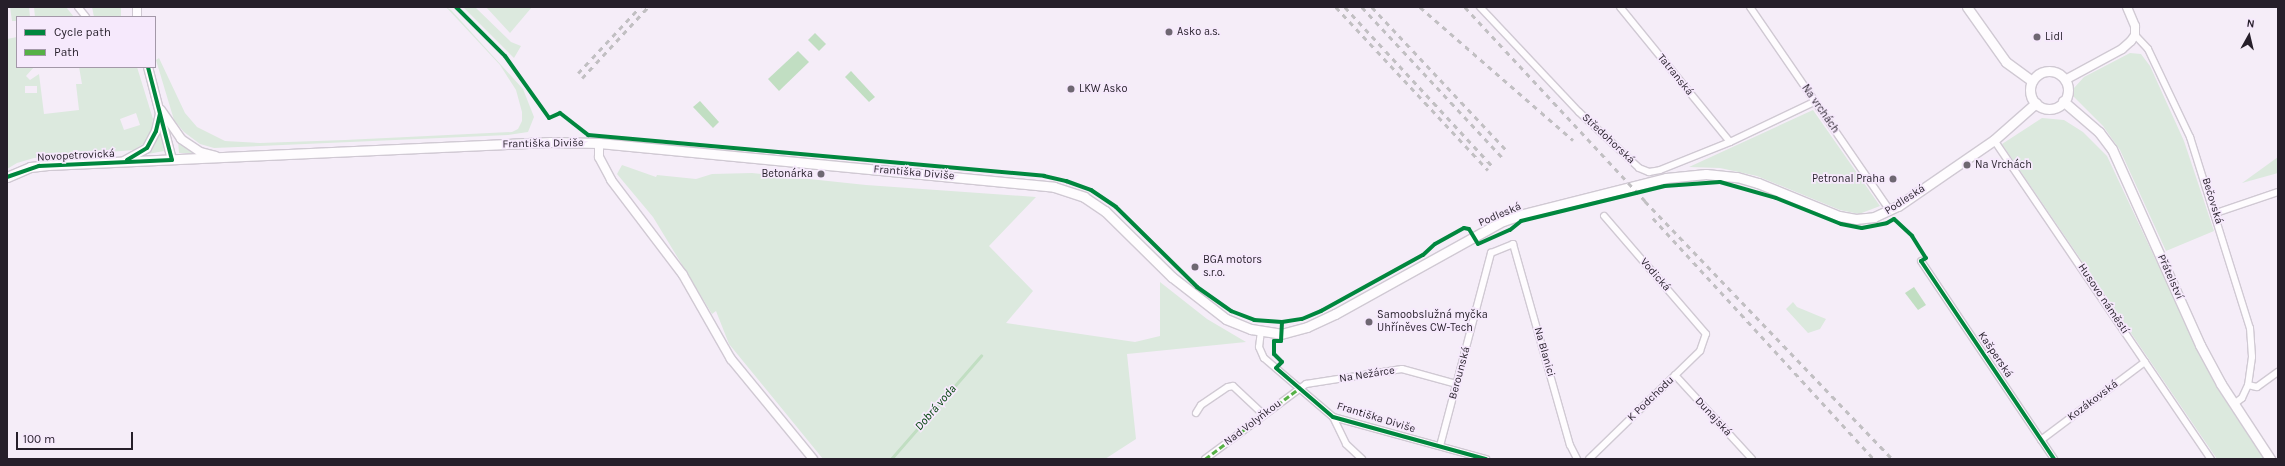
<!DOCTYPE html>
<meta charset="utf-8">
<style>
body{margin:0}
#map{position:relative;width:2285px;height:466px;overflow:hidden;background:#f5edf8;font-family:Karla,sans-serif}
div>[style]{position:absolute}
[style*='--x']{left:calc(var(--x)*1px);top:calc(var(--y)*1px);width:calc(var(--w)*1px);rotate:calc(var(--a)*1deg)}
.green>*{inset:0;background:#dce9de}
.water>*{inset:0;background:#c1dec2}
.stream>*{height:2.5px;margin:-1.25px;padding:0 1.25px;transform-origin:1.25px;border-radius:1.25px;background:#c1dec2}
.roads{filter:drop-shadow(1px 0 #d0c9d3) drop-shadow(-1px 0 #d0c9d3) drop-shadow(0 1px #d0c9d3) drop-shadow(0 -1px #d0c9d3)}
.minor>*{height:6px;margin:-3px;padding:0 3px;transform-origin:3px;border-radius:3px;background:#fefcfe}
.tertiary>*{height:8px;margin:-4px;padding:0 4px;transform-origin:4px;border-radius:4px;background:#fefcfe}
.secondary>*{height:9px;margin:-4.5px;padding:0 4.5px;transform-origin:4.5px;border-radius:4.5px;background:#fefcfe}
.secondary>.ring{margin:-4.5px;padding:0;box-sizing:content-box;background:none;border:9px solid #fefcfe;border-radius:50%}
.rail>*{height:2.5px;margin-top:-1.25px;transform-origin:0;background:repeating-linear-gradient(90deg,#c1bfc2 0 5px,transparent 0 10px)}
.quiet>*{height:3px;margin-top:-1.5px;transform-origin:0;background:repeating-linear-gradient(90deg,#56b146 0 6px,transparent 0 9px)}
.cycleway>*{height:4px;margin:-2px;padding:0 2px;transform-origin:2px;border-radius:2px;background:#00873e}
.dots>*{width:11px;height:11px;translate:-50% -50%;box-sizing:border-box;border:2px solid #f6e9fc;border-radius:50%}
span{translate:-50% -50%;white-space:nowrap;text-align:center;line-height:1.15;-webkit-text-stroke:3.5px #f6e9fc;paint-order:stroke}
.poi-label{font-size:11px;color:#261f2a}
.left{translate:0 -50%;text-align:left}
.right{translate:-100% -50%;text-align:right}
.street-label{font-size:11px;color:#261f2a}
.water-label{font-size:12px;color:#00420b;font-style:italic}
.frame{position:absolute;inset:0;border:8px solid #261f2a;pointer-events:none}
.legend{position:absolute;left:16px;top:16px;width:140px;height:52px;box-sizing:border-box;background:#f6e9fc;border:1px solid #a398a8;margin:0;padding:5px 7px;list-style:none;font-size:12px;color:#261f2a}
.legend li{display:flex;align-items:center;gap:8px;height:20px}
.legend b{width:20px;border:1px solid #a398a8}
.north{position:absolute;left:2229px;top:16px;width:40px;height:40px;-webkit-text-stroke:3px #f6e9fc;paint-order:stroke;rotate:8deg;font-size:11px;font-weight:700;line-height:16px;text-align:center;color:#261f2a}
.north::after{content:'';display:block;margin:auto;width:14px;height:18px;background:#261f2a;clip-path:polygon(50% 0,100% 100%,50% 72%,0 100%)}
.scale{position:absolute;left:16px;top:432px;width:117px;height:18px;box-sizing:border-box;border:2px solid #261f2a;border-top:0;padding-left:5px;font-size:12px;line-height:14px;white-space:nowrap;color:#261f2a;-webkit-text-stroke:3px #f6e9fc;paint-order:stroke}
</style>
<div id="map">
<div class="green">
<i style="clip-path:polygon(10px 7px,29px 7px,30px 17px,17px 17px,17px 21px,12px 21px)"></i>
<i style="clip-path:polygon(34px 7px,66px 7px,74px 17px,35px 17px)"></i>
<i style="clip-path:polygon(92px 7px,121px 7px,121px 17px,94px 17px)"></i>
<i style="clip-path:polygon(446px 7px,451px 10px,523px 89px,534px 117px,528px 132px,508px 135px,214px 148px,200px 144px,184px 132px,174px 120px,156px 60px,159px 58px,185px 113px,197px 127px,225px 141px,260px 143px,345px 140px,512px 132px,518px 129px,522px 121px,522px 112px,516px 90px,500px 65px)"></i>
<i style="clip-path:polygon(463px 7px,475px 7px,511px 42px,521px 46px,514px 58px)"></i>
<i style="clip-path:polygon(486px 7px,532px 7px,510px 33px)"></i>
<i style="clip-path:polygon(evenodd,17px 37px,17px 67px,34px 67px,26px 76px,30px 80px,39px 74px,44px 114px,79px 110px,76px 84px,82px 84px,79px 67px,137px 67px,153px 119px,151px 132px,144px 143px,134px 150px,34px 158px,17px 163px,7px 169px,7px 39px,17px 37px,25px 86px,37px 86px,37px 93px,25px 93px,25px 86px,17px 37px,136px 113px,140px 125px,124px 130px,120px 119px,136px 113px)"></i>
<i style="clip-path:polygon(2130px 53px,2141px 54px,2150px 66px,2184px 141px,2214px 231px,2166px 251px,2120px 150px,2103px 126px,2073px 96px,2074px 88px,2084px 77px)"></i>
<i style="clip-path:polygon(1813px 110px,1880px 206px,1859px 214px,1840px 210px,1757px 176px,1720px 168px,1689px 167px)"></i>
<i style="clip-path:polygon(2042px 118px,2064px 120px,2083px 132px,2107px 156px,2199px 352px,2221px 394px,2264px 459px,2217px 459px,2002px 144px)"></i>
<i style="clip-path:polygon(159px 136px,161px 136px,164px 151px,148px 154px)"></i>
<i style="clip-path:polygon(178px 141px,193px 152px,193px 153px,179px 153px)"></i>
<i style="clip-path:polygon(2278px 157px,2278px 173px,2242px 183px)"></i>
<i style="clip-path:polygon(622px 165px,656px 177px,657px 175px,696px 179px,712px 174px,752px 173px,866px 185px,1036px 197px,989px 246px,1033px 291px,1006px 323px,1135px 342px,1160px 336px,1160px 282px,1207px 319px,1246px 342px,1127px 354px,1136px 439px,1105px 459px,823px 459px,729px 344px,716px 311px,712px 314px,653px 217px,617px 174px)"></i>
<i style="clip-path:polygon(1793px 302px,1797px 307px,1826px 319px,1820px 329px,1808px 333px,1786px 309px)"></i>
</div>
<div class="water">
<i style="clip-path:polygon(815px 33px,826px 44px,819px 51px,808px 40px)"></i>
<i style="clip-path:polygon(798px 51px,809px 62px,779px 91px,768px 79px)"></i>
<i style="clip-path:polygon(851px 71px,875px 97px,869px 102px,845px 77px)"></i>
<i style="clip-path:polygon(700px 101px,719px 122px,713px 128px,693px 107px)"></i>
<i style="clip-path:polygon(1914px 287px,1926px 305px,1918px 310px,1905px 293px)"></i>
</div>
<div class="stream">
<i style="--x:891;--y:459;--w:137;--a:-48.9"></i>
</div>
<div class="roads">
<div class="minor">
<i style="--x:78;--y:7;--w:13;--a:51"></i>
<i style="--x:1480;--y:7;--w:144;--a:46.7"></i>
<i style="--x:1579;--y:112;--w:82;--a:43"></i>
<i style="--x:1639;--y:168;--w:11;--a:22"></i>
<i style="--x:1649;--y:172;--w:11;--a:-10"></i>
<i style="--x:1660;--y:170;--w:75;--a:-21.8"></i>
<i style="--x:1730;--y:142;--w:93;--a:-25.5"></i>
<i style="--x:1620;--y:7;--w:174;--a:50.8"></i>
<i style="--x:1750;--y:7;--w:247;--a:55.5"></i>
<i style="--x:2135;--y:35;--w:19;--a:47"></i>
<i style="--x:2148;--y:49;--w:98;--a:64.5"></i>
<i style="--x:2190;--y:137;--w:200;--a:72.6"></i>
<i style="--x:2250;--y:328;--w:29;--a:86"></i>
<i style="--x:2252;--y:357;--w:28;--a:98"></i>
<i style="--x:2248;--y:385;--w:14;--a:115"></i>
<i style="--x:2242;--y:398;--w:10;--a:143"></i>
<i style="--x:1994;--y:140;--w:386;--a:55.8"></i>
<i style="--x:2216;--y:213;--w:65;--a:-18.7"></i>
<i style="--x:1921;--y:261;--w:239;--a:56.1"></i>
<i style="--x:1261;--y:331;--w:16;--a:97"></i>
<i style="--x:1259;--y:347;--w:12;--a:66"></i>
<i style="--x:1264;--y:358;--w:91;--a:40.5"></i>
<i style="--x:1333;--y:417;--w:159;--a:15.4"></i>
<i style="--x:1675;--y:375;--w:114;--a:47.5"></i>
<i style="--x:2248;--y:385;--w:9;--a:13"></i>
<i style="--x:2257;--y:387;--w:26;--a:-36"></i>
<i style="--x:1196;--y:413;--w:9;--a:-58"></i>
<i style="--x:1201;--y:405;--w:32;--a:-34"></i>
<i style="--x:1228;--y:387;--w:5;--a:-11"></i>
<i style="--x:1233;--y:386;--w:42;--a:43.1"></i>
<i style="--x:1333;--y:417;--w:30;--a:64"></i>
<i style="--x:1346;--y:444;--w:22;--a:43"></i>
<i style="--x:2041;--y:440;--w:130;--a:-36.9"></i>
<i style="--x:1440;--y:446;--w:200;--a:-75.2"></i>
<i style="--x:1491;--y:253;--w:24;--a:-22"></i>
<i style="--x:1513;--y:244;--w:209;--a:74.2"></i>
<i style="--x:1570;--y:445;--w:16;--a:63"></i>
<i style="--x:1205;--y:459;--w:126;--a:-36.6"></i>
<i style="--x:1306;--y:384;--w:97;--a:-8.9"></i>
<i style="--x:1402;--y:369;--w:57;--a:15.3"></i>
<i style="--x:1589;--y:459;--w:155;--a:-44.2"></i>
<i style="--x:1700;--y:351;--w:18;--a:-71"></i>
<i style="--x:1706;--y:334;--w:156;--a:-130.8"></i>
</div>
<div class="tertiary">
<i style="--x:137;--y:7;--w:10;--a:90"></i>
<i style="--x:148;--y:67;--w:96;--a:75.5"></i>
<i style="--x:2065;--y:80;--w:65;--a:-28.5"></i>
<i style="--x:2122;--y:49;--w:12;--a:-42"></i>
<i style="--x:2131;--y:41;--w:7;--a:-56"></i>
<i style="--x:2135;--y:35;--w:9;--a:-90"></i>
<i style="--x:2135;--y:26;--w:21;--a:-113"></i>
<i style="--x:161;--y:110;--w:35;--a:55"></i>
<i style="--x:181;--y:139;--w:23;--a:34"></i>
<i style="--x:200;--y:152;--w:16;--a:14"></i>
<i style="--x:599;--y:143;--w:14;--a:90"></i>
<i style="--x:599;--y:157;--w:26;--a:62"></i>
<i style="--x:611;--y:180;--w:119;--a:52.8"></i>
<i style="--x:683;--y:275;--w:97;--a:60.3"></i>
<i style="--x:731;--y:359;--w:129;--a:50.6"></i>
<i style="--x:124;--y:161;--w:26;--a:-29"></i>
<i style="--x:147;--y:148;--w:19;--a:-62"></i>
<i style="--x:156;--y:131;--w:17;--a:-77"></i>
</div>
<div class="secondary">
<i style="--x:1967;--y:7;--w:67;--a:54.7"></i>
<i style="--x:2006;--y:62;--w:32;--a:36"></i>
<i class="ring" style="left:2030px;top:71px;width:29px;height:29px"></i>
<i style="--x:2063;--y:101;--w:48;--a:40.7"></i>
<i style="--x:2099;--y:132;--w:21;--a:53"></i>
<i style="--x:2112;--y:149;--w:215;--a:65.8"></i>
<i style="--x:2200;--y:345;--w:44;--a:61.7"></i>
<i style="--x:2221;--y:384;--w:90;--a:56.8"></i>
<i style="--x:7;--y:177;--w:25;--a:-23"></i>
<i style="--x:30;--y:167;--w:18;--a:-6"></i>
<i style="--x:48;--y:165;--w:504;--a:-2.62"></i>
<i style="--x:551;--y:142;--w:48;--a:1.2"></i>
<i style="--x:599;--y:143;--w:457;--a:5.5"></i>
<i style="--x:1054;--y:187;--w:32;--a:18"></i>
<i style="--x:1084;--y:197;--w:25;--a:34"></i>
<i style="--x:1105;--y:211;--w:94;--a:44.6"></i>
<i style="--x:1172;--y:277;--w:68;--a:37.9"></i>
<i style="--x:1226;--y:319;--w:27;--a:22"></i>
<i style="--x:1251;--y:329;--w:30;--a:9"></i>
<i style="--x:1281;--y:334;--w:27;--a:-15"></i>
<i style="--x:1307;--y:327;--w:31;--a:-25"></i>
<i style="--x:1335;--y:314;--w:192;--a:-29"></i>
<i style="--x:1503;--y:221;--w:21;--a:-19"></i>
<i style="--x:1523;--y:214;--w:147;--a:-14.1"></i>
<i style="--x:1666;--y:178;--w:40;--a:-5.7"></i>
<i style="--x:1706;--y:174;--w:31;--a:6"></i>
<i style="--x:1737;--y:177;--w:22;--a:16"></i>
<i style="--x:1758;--y:183;--w:87;--a:22.2"></i>
<i style="--x:1839;--y:216;--w:17;--a:10"></i>
<i style="--x:1856;--y:219;--w:18;--a:-6"></i>
<i style="--x:1874;--y:217;--w:26;--a:-25"></i>
<i style="--x:1898;--y:206;--w:116;--a:-34.5"></i>
<i style="--x:1994;--y:140;--w:56;--a:-41.4"></i>
</div>
</div>
<div class="rail">
<i style="--x:1336;--y:7;--w:223;--a:47"></i>
<i style="--x:1345;--y:7;--w:217;--a:47.2"></i>
<i style="--x:1362;--y:7;--w:205;--a:47"></i>
<i style="--x:1372;--y:7;--w:197;--a:46.8"></i>
<i style="--x:1420;--y:7;--w:203;--a:41"></i>
<i style="--x:1465;--y:7;--w:265;--a:47.1"></i>
<i style="--x:1645;--y:201;--w:357;--a:46.2"></i>
<i style="--x:578;--y:73;--w:91;--a:-46.8"></i>
<i style="--x:582;--y:78;--w:97;--a:-47.1"></i>
<i style="--x:1653;--y:218;--w:327;--a:47.5"></i>
</div>
<div class="quiet">
<i style="--x:1205;--y:459;--w:120;--a:-36.9"></i>
</div>
<div class="cycleway">
<i style="--x:456;--y:7;--w:69;--a:45"></i>
<i style="--x:505;--y:56;--w:76;--a:54.6"></i>
<i style="--x:549;--y:118;--w:12;--a:-24"></i>
<i style="--x:560;--y:113;--w:36;--a:38"></i>
<i style="--x:588;--y:135;--w:458;--a:5.1"></i>
<i style="--x:1044;--y:176;--w:23;--a:13"></i>
<i style="--x:1066;--y:181;--w:27;--a:20"></i>
<i style="--x:1091;--y:190;--w:30;--a:34"></i>
<i style="--x:1116;--y:207;--w:114;--a:44.6"></i>
<i style="--x:1197;--y:287;--w:42;--a:35.2"></i>
<i style="--x:1231;--y:311;--w:25;--a:21"></i>
<i style="--x:1254;--y:320;--w:28;--a:4"></i>
<i style="--x:1282;--y:322;--w:20;--a:-9"></i>
<i style="--x:1302;--y:319;--w:21;--a:-23"></i>
<i style="--x:1321;--y:311;--w:116;--a:-28.8"></i>
<i style="--x:1423;--y:255;--w:16;--a:-43"></i>
<i style="--x:1435;--y:244;--w:33;--a:-29"></i>
<i style="--x:1464;--y:228;--w:5;--a:11"></i>
<i style="--x:1469;--y:229;--w:17;--a:59"></i>
<i style="--x:1478;--y:244;--w:35;--a:-24"></i>
<i style="--x:1510;--y:230;--w:14;--a:-39"></i>
<i style="--x:1521;--y:221;--w:148;--a:-13.7"></i>
<i style="--x:1665;--y:186;--w:55;--a:-4.2"></i>
<i style="--x:1720;--y:182;--w:58;--a:15.9"></i>
<i style="--x:1776;--y:198;--w:70;--a:21.8"></i>
<i style="--x:1841;--y:224;--w:21;--a:11"></i>
<i style="--x:1862;--y:228;--w:25;--a:-11"></i>
<i style="--x:1887;--y:223;--w:8;--a:-30"></i>
<i style="--x:1894;--y:219;--w:25;--a:43"></i>
<i style="--x:1912;--y:236;--w:26;--a:58"></i>
<i style="--x:1926;--y:258;--w:6;--a:149"></i>
<i style="--x:1921;--y:261;--w:239;--a:56.1"></i>
<i style="--x:127;--y:160;--w:23;--a:-31"></i>
<i style="--x:147;--y:148;--w:19;--a:-62"></i>
<i style="--x:156;--y:131;--w:17;--a:-77"></i>
<i style="--x:7;--y:177;--w:34;--a:-19"></i>
<i style="--x:39;--y:166;--w:133;--a:-2.6"></i>
<i style="--x:172;--y:160;--w:96;--a:-104.5"></i>
<i style="--x:1282;--y:322;--w:19;--a:93"></i>
<i style="--x:1281;--y:341;--w:7;--a:180"></i>
<i style="--x:1274;--y:341;--w:13;--a:90"></i>
<i style="--x:1274;--y:354;--w:11;--a:45"></i>
<i style="--x:1282;--y:362;--w:8;--a:135"></i>
<i style="--x:1276;--y:368;--w:75;--a:40.7"></i>
<i style="--x:1333;--y:417;--w:159;--a:15.4"></i>
</div>
<div class="dots">
<i style="left:1169px;top:32px;background:#6e6772"></i>
<i style="left:2037px;top:37px;background:#6e6772"></i>
<i style="left:1071px;top:89px;background:#6e6772"></i>
<i style="left:1967px;top:165px;background:#6e6772"></i>
<i style="left:821px;top:174px;background:#6e6772"></i>
<i style="left:1893px;top:179px;background:#6e6772"></i>
<i style="left:1195px;top:267px;background:#6e6772"></i>
<i style="left:1369px;top:322px;background:#6e6772"></i>
</div>
<div class="poi-label">
<span class="left" style="left:1177px;top:32px">Asko a.s.</span>
<span class="left" style="left:2045px;top:37px">Lidl</span>
<span class="left" style="left:1079px;top:89px">LKW Asko</span>
<span class="left" style="left:1975px;top:165px">Na Vrchách</span>
<span class="right" style="left:813px;top:174px">Betonárka</span>
<span class="right" style="left:1885px;top:179px">Petronal Praha</span>
<span class="left" style="left:1203px;top:267px">BGA motors<br>s.r.o.</span>
<span class="left" style="left:1377px;top:322px">Samoobslužná myčka<br>Uhříněves CW-Tech</span>
</div>
<div class="street-label">
<span style="left:1675px;top:75px;rotate:51deg">Tatranská</span>
<span style="left:1820px;top:109px;rotate:55deg">Na vrchách</span>
<span style="left:1608px;top:139px;rotate:43deg">Středohorská</span>
<span style="left:543px;top:144px;rotate:-1deg">Františka Diviše</span>
<span style="left:76px;top:156px;rotate:-3deg">Novopetrovická</span>
<span style="left:914px;top:173px;rotate:5deg">Františka Diviše</span>
<span style="left:1905px;top:200px;rotate:-33deg">Podleská</span>
<span style="left:2212px;top:201px;rotate:73deg">Bečovská</span>
<span style="left:1500px;top:215px;rotate:-23deg">Podleská</span>
<span style="left:1655px;top:275px;rotate:49deg">Vodická</span>
<span style="left:2170px;top:277px;rotate:66deg">Přátelství</span>
<span style="left:2103px;top:299px;rotate:56deg">Husovo náměstí</span>
<span style="left:1544px;top:352px;rotate:74deg">Na Blanici</span>
<span style="left:1995px;top:355px;rotate:56deg">Kašperská</span>
<span style="left:1460px;top:373px;rotate:-75deg">Berounská</span>
<span style="left:1367px;top:375px;rotate:-9deg">Na Nežárce</span>
<span style="left:1651px;top:399px;rotate:-44deg">K Podchodu</span>
<span style="left:2093px;top:401px;rotate:-37deg">Kozákovská</span>
<span style="left:1713px;top:417px;rotate:47deg">Dunajská</span>
<span style="left:1376px;top:418px;rotate:17deg">Františka Diviše</span>
<span style="left:1253px;top:423px;rotate:-37deg">Nad Volyňkou</span>
</div>
<div class="water-label">
<span style="left:936px;top:408px;rotate:-49deg">Dobrá voda</span>
</div>
<div class="frame"></div>
<ul class="legend">
<li><b style="height:5px;background:#00873e"></b>Cycle path</li>
<li><b style="height:5px;background:#56b146"></b>Path</li>
</ul>
<div class="north">N</div>
<div class="scale">100 m</div>
</div>
